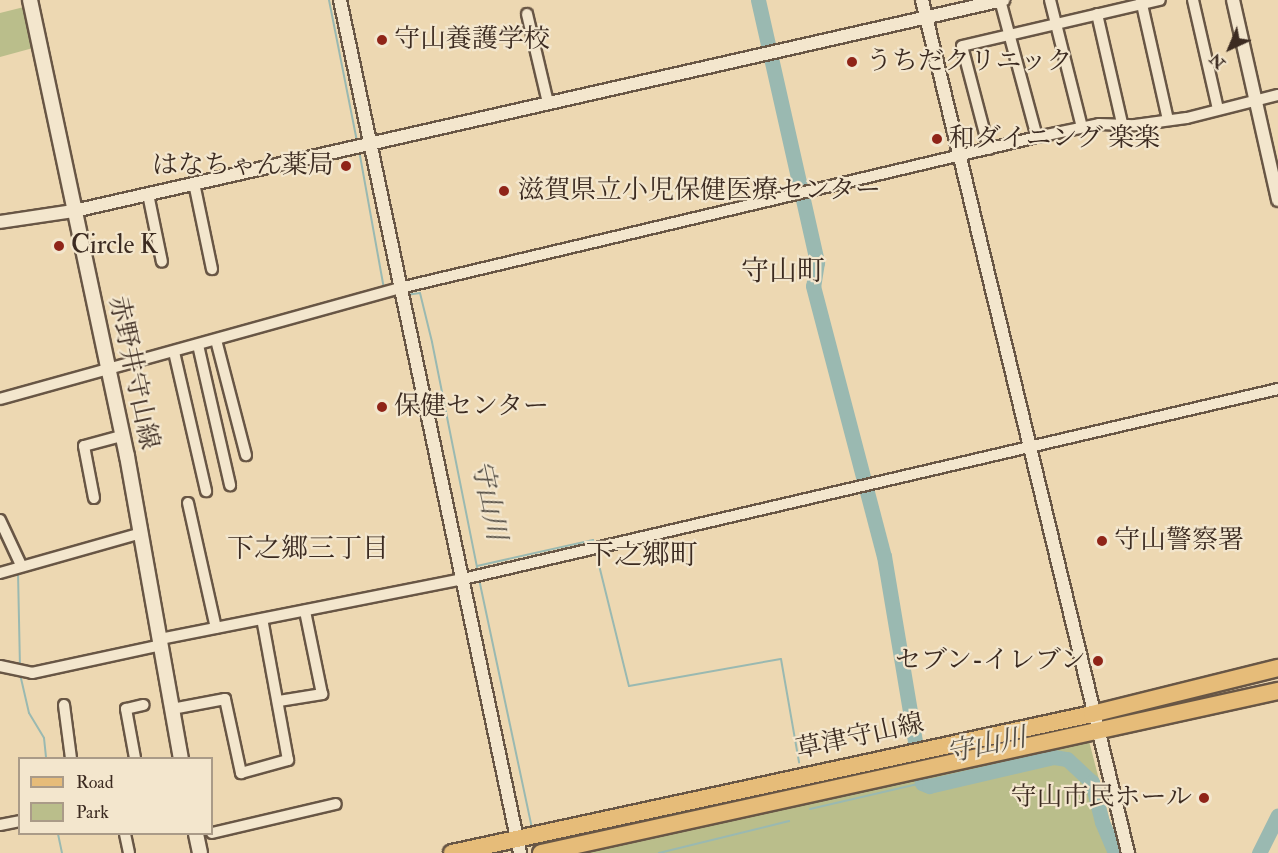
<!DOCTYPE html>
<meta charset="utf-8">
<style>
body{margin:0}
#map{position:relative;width:1278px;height:853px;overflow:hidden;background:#edd8b2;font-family:"IM FELL Double Pica","Noto Serif JP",serif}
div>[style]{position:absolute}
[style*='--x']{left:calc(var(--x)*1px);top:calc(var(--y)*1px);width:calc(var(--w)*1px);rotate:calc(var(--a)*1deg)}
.green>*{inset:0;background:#babe8b}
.stream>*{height:2px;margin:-1px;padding:0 1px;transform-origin:1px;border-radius:1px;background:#9ab9b1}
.river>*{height:15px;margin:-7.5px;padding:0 7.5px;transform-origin:7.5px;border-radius:7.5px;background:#9ab9b1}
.roads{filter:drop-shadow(2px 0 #685645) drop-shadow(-2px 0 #685645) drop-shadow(0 2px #685645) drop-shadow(0 -2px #685645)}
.minor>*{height:10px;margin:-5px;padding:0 5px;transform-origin:5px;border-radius:5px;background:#f3e6cd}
.tertiary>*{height:12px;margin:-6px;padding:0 6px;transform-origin:6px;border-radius:6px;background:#f3e6cd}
.secondary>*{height:14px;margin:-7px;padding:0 7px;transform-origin:7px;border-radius:7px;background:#f3e6cd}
.primary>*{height:16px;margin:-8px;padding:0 8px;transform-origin:8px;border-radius:8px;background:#e6bc79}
.dots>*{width:16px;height:16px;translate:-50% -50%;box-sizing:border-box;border:3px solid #f3e6cd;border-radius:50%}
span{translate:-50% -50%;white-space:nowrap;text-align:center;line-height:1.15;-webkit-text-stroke:4.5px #f3e6cd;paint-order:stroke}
.poi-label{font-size:26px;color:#3c2b21}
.left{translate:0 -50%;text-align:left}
.right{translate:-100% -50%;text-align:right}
.street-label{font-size:26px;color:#3c2b21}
.water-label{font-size:27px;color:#544e45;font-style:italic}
.neighbourhood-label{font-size:27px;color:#3c2b21}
.quarter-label{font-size:28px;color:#3c2b21}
.legend{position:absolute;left:18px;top:757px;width:195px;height:78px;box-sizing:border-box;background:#f3e6cd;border:2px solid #aa9b88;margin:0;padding:8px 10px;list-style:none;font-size:18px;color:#3c2b21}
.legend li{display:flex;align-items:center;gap:12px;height:30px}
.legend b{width:30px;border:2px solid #aa9b88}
.north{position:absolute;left:1200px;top:18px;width:60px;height:60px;-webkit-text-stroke:4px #f3e6cd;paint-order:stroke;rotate:224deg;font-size:16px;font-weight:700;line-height:24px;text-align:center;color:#3c2b21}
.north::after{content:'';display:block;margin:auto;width:21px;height:27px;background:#3c2b21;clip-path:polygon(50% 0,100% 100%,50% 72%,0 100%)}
</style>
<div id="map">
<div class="green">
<i style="clip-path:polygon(24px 7px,33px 48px,0 57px,0 13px)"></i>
<i style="clip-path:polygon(1089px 741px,1118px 853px,580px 853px)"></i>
</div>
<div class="stream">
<i style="--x:329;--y:0;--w:144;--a:78.8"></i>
<i style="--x:359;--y:150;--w:141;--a:79.8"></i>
<i style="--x:406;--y:295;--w:14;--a:-8"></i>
<i style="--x:420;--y:293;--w:50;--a:76.2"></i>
<i style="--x:432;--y:342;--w:236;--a:78.7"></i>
<i style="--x:385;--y:297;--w:13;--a:-4"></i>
<i style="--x:7;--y:547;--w:18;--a:68"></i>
<i style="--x:596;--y:553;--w:137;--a:76.1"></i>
<i style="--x:629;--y:686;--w:154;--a:-10.1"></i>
<i style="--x:781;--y:659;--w:105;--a:80.1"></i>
<i style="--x:477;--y:566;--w:119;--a:-12.6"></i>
<i style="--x:593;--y:540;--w:4;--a:76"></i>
<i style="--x:18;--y:572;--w:96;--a:88.8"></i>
<i style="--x:479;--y:579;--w:256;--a:78"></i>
<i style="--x:20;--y:674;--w:40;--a:77"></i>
<i style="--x:29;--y:713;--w:29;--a:59"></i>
<i style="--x:44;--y:738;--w:20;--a:84"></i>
<i style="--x:810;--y:809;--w:115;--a:-13.1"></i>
<i style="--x:58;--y:834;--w:19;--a:78"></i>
<i style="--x:659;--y:853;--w:134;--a:-13.8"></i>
</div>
<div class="river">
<i style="--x:758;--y:0;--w:269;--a:77.3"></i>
<i style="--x:817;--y:262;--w:24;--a:99"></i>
<i style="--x:813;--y:286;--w:279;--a:75.3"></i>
<i style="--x:884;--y:556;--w:230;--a:80.5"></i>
<i style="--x:922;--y:783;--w:8;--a:23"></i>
<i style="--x:929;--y:786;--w:128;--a:-13.1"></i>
<i style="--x:1054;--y:757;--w:13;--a:9"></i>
<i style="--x:1067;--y:759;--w:34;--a:43"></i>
<i style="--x:1092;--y:782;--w:41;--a:76"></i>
<i style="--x:1102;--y:822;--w:34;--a:67"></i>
<i style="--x:1259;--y:853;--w:42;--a:-63.4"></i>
</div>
<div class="roads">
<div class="minor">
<i style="--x:1000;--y:0;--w:142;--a:74.9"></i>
<i style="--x:1050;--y:0;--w:131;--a:75.9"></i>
<i style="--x:1141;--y:0;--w:123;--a:77.3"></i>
<i style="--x:1193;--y:0;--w:112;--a:77.1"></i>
<i style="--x:527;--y:14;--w:91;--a:76.7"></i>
<i style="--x:1097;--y:14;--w:112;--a:77.1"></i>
<i style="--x:989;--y:149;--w:106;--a:-104.7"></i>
<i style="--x:962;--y:46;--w:203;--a:-13.1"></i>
<i style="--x:194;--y:183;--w:88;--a:78.2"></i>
<i style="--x:148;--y:194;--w:69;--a:78.4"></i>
<i style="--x:216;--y:340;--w:119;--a:75.4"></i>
<i style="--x:198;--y:345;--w:144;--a:77.1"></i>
<i style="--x:174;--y:352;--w:143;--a:77"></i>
<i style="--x:0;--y:399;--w:419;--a:-15.5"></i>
<i style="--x:404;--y:287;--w:651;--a:-13.33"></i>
<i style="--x:1037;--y:137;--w:63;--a:-11.8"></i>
<i style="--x:1099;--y:124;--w:36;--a:2"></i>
<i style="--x:1135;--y:125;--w:52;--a:-7.7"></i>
<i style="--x:1187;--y:118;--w:94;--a:-14.2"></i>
<i style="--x:94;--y:498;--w:53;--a:-100.9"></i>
<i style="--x:84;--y:446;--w:39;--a:-15"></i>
<i style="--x:188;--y:503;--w:128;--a:77.4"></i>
<i style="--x:0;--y:520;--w:50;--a:65"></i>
<i style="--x:0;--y:573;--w:147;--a:-15.8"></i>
<i style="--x:160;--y:639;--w:309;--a:-11.2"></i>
<i style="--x:463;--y:579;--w:837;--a:-13.12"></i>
<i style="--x:0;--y:666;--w:33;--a:12"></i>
<i style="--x:32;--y:673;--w:132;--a:-12.2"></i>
<i style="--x:279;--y:701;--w:44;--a:-9.2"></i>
<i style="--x:322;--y:694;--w:85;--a:-101.6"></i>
<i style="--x:64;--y:705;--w:53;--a:82.5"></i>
<i style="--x:172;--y:709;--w:54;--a:-10.7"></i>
<i style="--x:225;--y:699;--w:76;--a:77.8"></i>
<i style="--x:241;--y:773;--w:49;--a:-15.5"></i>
<i style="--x:288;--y:760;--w:143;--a:-100.4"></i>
<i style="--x:135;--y:758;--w:50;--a:-100.4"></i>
<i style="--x:126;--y:709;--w:18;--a:-13"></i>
<i style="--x:0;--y:825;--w:20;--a:-11"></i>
<i style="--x:212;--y:833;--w:127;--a:-13.2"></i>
<i style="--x:125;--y:834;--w:19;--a:78"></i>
</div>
<div class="tertiary">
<i style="--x:340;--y:0;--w:872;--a:78.08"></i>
<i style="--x:922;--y:0;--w:878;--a:76.42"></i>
<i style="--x:1233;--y:0;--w:205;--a:77.3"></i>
<i style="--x:0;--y:222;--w:75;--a:-8.5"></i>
<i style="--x:74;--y:211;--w:953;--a:-12.8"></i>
</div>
<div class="secondary">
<i style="--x:30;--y:0;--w:466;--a:78"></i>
<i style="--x:127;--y:456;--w:307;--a:79.9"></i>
<i style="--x:196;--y:834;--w:19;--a:78"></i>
</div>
<div class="primary">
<i style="--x:452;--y:853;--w:655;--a:-12.25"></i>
<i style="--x:1092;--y:714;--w:192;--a:-13.9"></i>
<i style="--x:541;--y:853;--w:755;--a:-12.4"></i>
</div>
</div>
<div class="dots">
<i style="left:382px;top:40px;background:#8f2418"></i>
<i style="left:852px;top:62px;background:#8f2418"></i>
<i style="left:937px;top:139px;background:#8f2418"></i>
<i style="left:346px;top:166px;background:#8f2418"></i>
<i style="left:504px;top:191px;background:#8f2418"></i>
<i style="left:59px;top:246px;background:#8f2418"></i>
<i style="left:382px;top:407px;background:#8f2418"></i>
<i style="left:1102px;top:541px;background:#8f2418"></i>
<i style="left:1098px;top:661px;background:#8f2418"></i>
<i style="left:1204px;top:798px;background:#8f2418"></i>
</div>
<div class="poi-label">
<span class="left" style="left:394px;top:40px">守山養護学校</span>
<span class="left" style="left:866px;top:62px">うちだクリニック</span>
<span class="left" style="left:949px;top:139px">和ダイニング 楽楽</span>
<span class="right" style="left:334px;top:166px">はなちゃん薬局</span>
<span class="left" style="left:518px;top:191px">滋賀県立小児保健医療センター</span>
<span class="left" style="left:71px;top:246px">Circle K</span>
<span class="left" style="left:394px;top:407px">保健センター</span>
<span class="left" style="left:1114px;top:541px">守山警察署</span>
<span class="right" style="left:1086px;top:661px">セブン-イレブン</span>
<span class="right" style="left:1192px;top:798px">守山市民ホール</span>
</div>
<div class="street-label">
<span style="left:133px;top:373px;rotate:78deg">赤野井守山線</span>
<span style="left:860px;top:737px;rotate:-12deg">草津守山線</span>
</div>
<div class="water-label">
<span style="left:489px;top:500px;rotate:78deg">守山川</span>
<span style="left:986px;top:745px;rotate:-12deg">守山川</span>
</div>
<div class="neighbourhood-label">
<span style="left:308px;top:549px">下之郷三丁目</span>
</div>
<div class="quarter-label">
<span style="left:783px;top:272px">守山町</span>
<span style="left:642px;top:556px">下之郷町</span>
</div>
<ul class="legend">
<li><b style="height:8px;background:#e6bc79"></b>Road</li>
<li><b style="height:16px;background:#babe8b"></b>Park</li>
</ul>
<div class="north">N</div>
</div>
